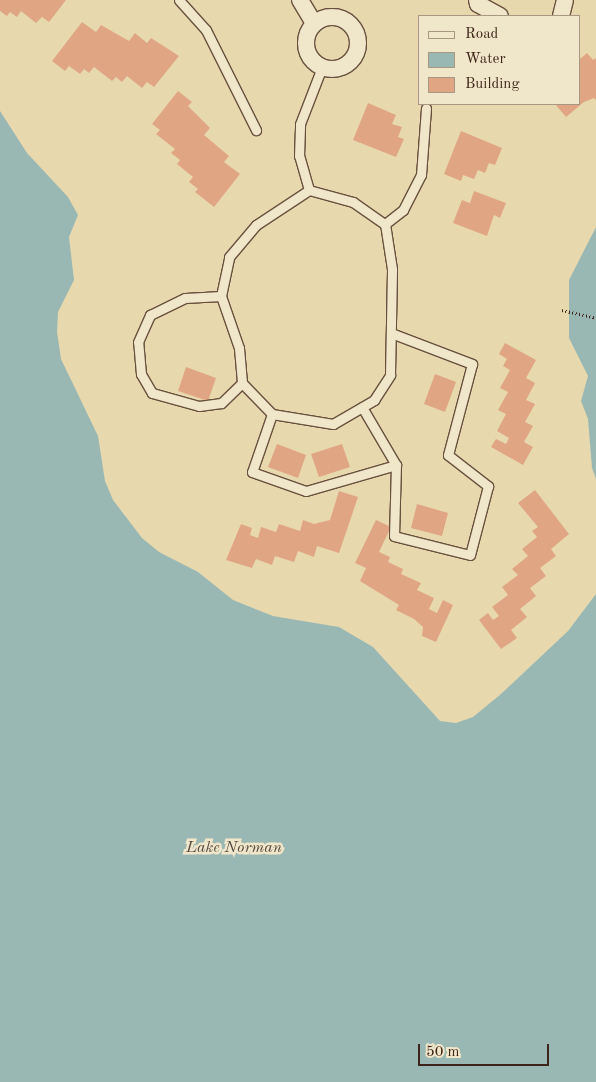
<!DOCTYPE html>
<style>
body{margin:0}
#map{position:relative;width:596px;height:1082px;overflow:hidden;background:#e8d8ae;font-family:"Old Standard TT",serif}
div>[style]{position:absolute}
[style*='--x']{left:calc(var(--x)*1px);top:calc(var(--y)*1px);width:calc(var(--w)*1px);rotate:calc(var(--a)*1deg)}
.water>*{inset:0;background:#99b8b3}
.building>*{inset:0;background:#e0a683}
.path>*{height:3px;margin-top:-1.5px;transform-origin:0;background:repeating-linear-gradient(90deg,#3d2419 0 1px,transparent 0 3.5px)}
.roads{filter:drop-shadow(1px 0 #68513e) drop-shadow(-1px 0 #68513e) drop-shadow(0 1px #68513e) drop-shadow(0 -1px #68513e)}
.service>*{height:9px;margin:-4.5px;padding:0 4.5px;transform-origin:4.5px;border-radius:4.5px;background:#f0e6ca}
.minor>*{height:16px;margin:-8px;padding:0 8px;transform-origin:8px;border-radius:8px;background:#f0e6ca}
.minor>.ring{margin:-8px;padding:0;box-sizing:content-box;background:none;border:16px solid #f0e6ca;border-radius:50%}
span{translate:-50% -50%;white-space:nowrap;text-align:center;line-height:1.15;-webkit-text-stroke:5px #f0e6ca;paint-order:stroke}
.water-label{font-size:16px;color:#544940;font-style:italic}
.legend{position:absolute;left:418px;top:15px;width:162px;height:90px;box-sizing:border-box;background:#f0e6ca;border:1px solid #a89883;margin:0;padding:6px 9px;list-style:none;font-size:15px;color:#3d2419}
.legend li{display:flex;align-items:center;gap:10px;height:25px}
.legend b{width:25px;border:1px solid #a89883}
.scale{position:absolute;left:418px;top:1044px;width:131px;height:22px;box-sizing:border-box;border:2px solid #3d2419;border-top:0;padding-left:6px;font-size:15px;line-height:18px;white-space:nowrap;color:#3d2419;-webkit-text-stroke:4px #f0e6ca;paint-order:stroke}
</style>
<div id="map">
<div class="water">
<i style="clip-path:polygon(0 111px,27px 153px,68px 197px,78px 215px,69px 237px,74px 280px,58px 312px,57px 332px,61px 359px,98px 436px,105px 481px,113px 500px,142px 538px,159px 552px,198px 572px,233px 600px,273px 616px,339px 627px,373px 647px,440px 721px,456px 723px,473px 717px,501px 694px,568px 631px,596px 594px,596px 589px,596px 1082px,0 1082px)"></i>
<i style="clip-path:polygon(596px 227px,596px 479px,592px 468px,588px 419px,581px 401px,588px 376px,569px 338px,569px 280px)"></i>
</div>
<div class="building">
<i style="clip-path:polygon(0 0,66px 0,49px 22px,42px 17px,36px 23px,21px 11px,17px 17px,10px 12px,7px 16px,0 11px)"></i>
<i style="clip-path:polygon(82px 22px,96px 32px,101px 25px,129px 41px,135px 33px,147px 43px,151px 38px,179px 56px,154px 87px,147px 82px,142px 88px,127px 76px,122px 82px,116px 77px,112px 81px,94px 67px,89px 73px,84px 69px,80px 74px,69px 66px,65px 71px,52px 61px)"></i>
<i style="clip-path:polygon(587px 53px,593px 60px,596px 58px,596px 100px,594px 98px,584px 102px,566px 117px,555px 104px,580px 104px,580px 59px)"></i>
<i style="clip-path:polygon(178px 91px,192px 102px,188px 106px,210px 128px,204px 135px,229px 156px,224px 162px,240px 174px,214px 207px,195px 192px,198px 189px,189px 182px,193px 177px,177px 164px,180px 160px,171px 153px,175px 149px,156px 134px,160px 130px,152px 124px)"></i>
<i style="clip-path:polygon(368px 103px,396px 115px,392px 124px,402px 127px,398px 137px,404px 139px,396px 157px,353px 140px)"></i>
<i style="clip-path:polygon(461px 131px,502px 148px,495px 165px,489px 163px,485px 173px,478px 170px,474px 179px,463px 175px,461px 181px,444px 174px)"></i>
<i style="clip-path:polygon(474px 191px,506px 203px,500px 218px,494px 215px,487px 236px,453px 223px,462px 200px,470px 203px)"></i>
<i style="clip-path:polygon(505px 343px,536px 360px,526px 378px,535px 383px,526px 400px,535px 404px,525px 422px,533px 426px,524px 442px,533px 447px,523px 465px,491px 447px,496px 439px,506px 444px,509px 438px,497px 431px,506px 414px,498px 410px,508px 392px,500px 388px,510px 370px,503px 366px,507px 359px,499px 354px)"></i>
<i style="clip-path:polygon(186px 367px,216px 378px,208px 401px,178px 391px)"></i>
<i style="clip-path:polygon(435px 374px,456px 382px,445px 412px,424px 404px)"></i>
<i style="clip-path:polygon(277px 444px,306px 455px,298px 478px,268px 467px)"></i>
<i style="clip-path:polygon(342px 444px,350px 467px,319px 477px,311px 454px)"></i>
<i style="clip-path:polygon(535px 490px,569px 534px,551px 549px,556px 556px,540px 568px,546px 576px,530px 588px,536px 596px,520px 609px,527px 617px,511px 630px,517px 638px,501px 649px,479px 620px,488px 613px,493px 620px,499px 616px,492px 607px,508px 595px,502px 587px,518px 575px,512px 569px,528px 556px,522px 549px,537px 537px,532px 531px,538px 527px,518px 503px)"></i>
<i style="clip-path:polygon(339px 491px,358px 497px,339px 553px,317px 546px,314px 557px,298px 551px,294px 562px,275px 556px,272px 565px,256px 559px,252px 568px,226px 560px,241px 524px,252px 528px,250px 535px,258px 538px,261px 527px,276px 532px,279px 524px,300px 531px,303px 520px,314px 524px,330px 520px)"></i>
<i style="clip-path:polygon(417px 504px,448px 513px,442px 536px,411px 528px)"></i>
<i style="clip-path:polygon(376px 520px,391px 527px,379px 552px,390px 557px,388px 562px,403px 569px,401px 574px,421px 583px,417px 590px,434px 598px,429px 609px,437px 613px,443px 600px,453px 605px,436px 642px,422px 636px,423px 627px,414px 619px,396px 610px,399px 605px,360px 581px,366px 568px,355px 563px)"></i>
</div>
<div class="path">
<i style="--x:562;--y:310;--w:35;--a:13"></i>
</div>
<div class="roads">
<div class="service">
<i style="--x:179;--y:0;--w:40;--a:48"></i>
<i style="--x:206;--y:30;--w:112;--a:63.4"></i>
<i style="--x:309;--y:190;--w:46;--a:15.3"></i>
<i style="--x:353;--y:202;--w:39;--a:35"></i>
<i style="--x:385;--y:224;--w:23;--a:-38"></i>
<i style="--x:403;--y:210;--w:39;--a:-63"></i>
<i style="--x:421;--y:175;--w:67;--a:-85.7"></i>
<i style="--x:221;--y:296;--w:55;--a:70.9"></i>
<i style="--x:239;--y:348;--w:35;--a:85"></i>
<i style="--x:242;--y:383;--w:29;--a:136"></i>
<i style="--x:221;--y:403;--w:22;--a:172"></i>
<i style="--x:199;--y:406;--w:49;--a:-164.5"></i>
<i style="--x:152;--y:393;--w:22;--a:-120"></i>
<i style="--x:141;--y:374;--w:32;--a:-95"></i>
<i style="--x:138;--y:342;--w:30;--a:-66"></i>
<i style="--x:150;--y:315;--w:39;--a:-26"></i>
<i style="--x:185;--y:298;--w:36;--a:-3"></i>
<i style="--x:221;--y:296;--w:40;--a:-78"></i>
<i style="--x:229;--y:257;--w:42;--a:-49.8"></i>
<i style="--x:256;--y:225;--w:64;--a:-33.4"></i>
<i style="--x:309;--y:190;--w:35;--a:-106"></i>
<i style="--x:299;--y:156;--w:32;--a:-88"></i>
<i style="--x:300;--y:124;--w:61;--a:-68.9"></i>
<i style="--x:391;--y:333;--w:87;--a:20.9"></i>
<i style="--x:472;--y:364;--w:94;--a:104.8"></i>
<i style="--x:448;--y:455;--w:51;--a:37.8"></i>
<i style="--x:488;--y:486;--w:71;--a:104.6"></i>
<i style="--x:470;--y:555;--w:78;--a:-166"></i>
<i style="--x:394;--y:536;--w:71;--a:-88.4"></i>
<i style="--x:242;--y:383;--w:43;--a:45.9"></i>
<i style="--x:272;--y:414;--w:62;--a:9.3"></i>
<i style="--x:333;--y:424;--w:48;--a:-30.3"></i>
<i style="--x:374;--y:400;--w:30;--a:-57"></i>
<i style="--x:390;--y:375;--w:106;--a:-88.9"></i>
<i style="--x:392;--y:269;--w:46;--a:-98.8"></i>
<i style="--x:272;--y:414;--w:61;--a:109"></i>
<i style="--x:252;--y:472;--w:57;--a:19.4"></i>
<i style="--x:306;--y:491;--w:94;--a:-16.1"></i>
<i style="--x:396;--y:465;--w:67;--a:-120.4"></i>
</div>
<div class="minor">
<i style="--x:300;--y:0;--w:27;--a:59"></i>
<i style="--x:477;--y:0;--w:4;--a:76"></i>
<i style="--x:478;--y:4;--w:25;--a:29"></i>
<i style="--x:561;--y:16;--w:16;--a:-76"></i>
<i class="ring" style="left:306px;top:17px;width:36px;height:36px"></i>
</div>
</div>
<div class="water-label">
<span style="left:234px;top:848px">Lake Norman</span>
</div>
<ul class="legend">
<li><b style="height:6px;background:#f0e6ca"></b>Road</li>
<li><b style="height:14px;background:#99b8b3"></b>Water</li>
<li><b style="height:14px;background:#e0a683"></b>Building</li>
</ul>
<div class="scale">50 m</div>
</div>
